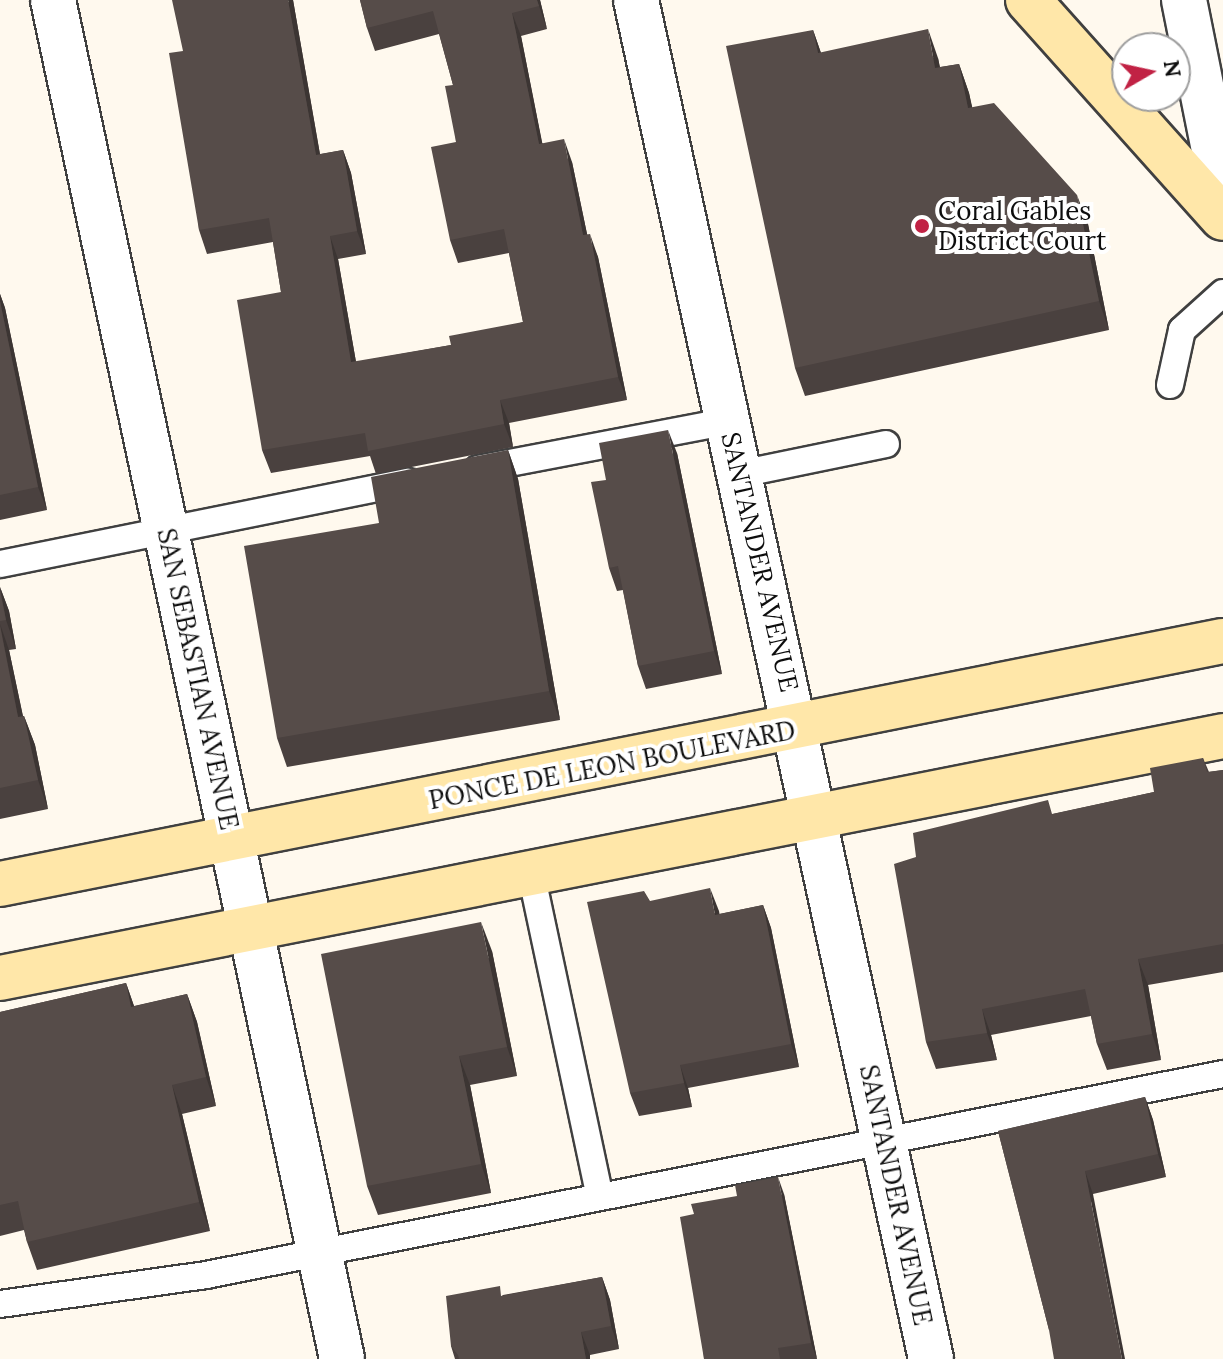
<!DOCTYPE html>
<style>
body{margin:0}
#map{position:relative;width:1223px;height:1359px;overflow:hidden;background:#fff9ee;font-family:Lora,serif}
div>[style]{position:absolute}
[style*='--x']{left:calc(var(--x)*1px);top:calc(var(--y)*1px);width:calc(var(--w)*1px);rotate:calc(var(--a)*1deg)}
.roads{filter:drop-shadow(2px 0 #404040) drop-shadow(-2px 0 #404040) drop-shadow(0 2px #404040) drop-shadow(0 -2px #404040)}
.lane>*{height:26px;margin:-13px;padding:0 13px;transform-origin:13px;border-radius:13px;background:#fff}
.street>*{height:44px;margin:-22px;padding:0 22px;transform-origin:22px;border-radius:22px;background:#fff}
.secondary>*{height:44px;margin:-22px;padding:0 22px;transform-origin:22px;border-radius:22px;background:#ffe7a9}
.wall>*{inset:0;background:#4a413f}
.shaded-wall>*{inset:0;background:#3c3533}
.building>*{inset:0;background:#564c49}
.dots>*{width:22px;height:22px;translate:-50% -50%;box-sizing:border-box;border:4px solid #fff;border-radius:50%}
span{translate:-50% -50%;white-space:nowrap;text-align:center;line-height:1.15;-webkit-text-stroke:8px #fff;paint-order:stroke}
.poi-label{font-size:26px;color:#0d0d0d}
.left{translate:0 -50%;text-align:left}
.street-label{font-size:26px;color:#0d0d0d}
.north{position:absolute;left:1111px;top:32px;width:80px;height:80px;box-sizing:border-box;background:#fff;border:2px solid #9e9e9e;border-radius:50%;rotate:81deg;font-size:22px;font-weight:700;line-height:32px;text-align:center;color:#0d0d0d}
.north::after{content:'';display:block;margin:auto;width:28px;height:36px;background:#c12244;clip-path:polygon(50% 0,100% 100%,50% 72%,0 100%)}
</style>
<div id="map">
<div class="roads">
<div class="lane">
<i style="--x:1170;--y:385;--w:56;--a:-77.7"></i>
<i style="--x:1182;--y:330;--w:55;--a:-42.1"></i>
<i style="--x:478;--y:469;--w:256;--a:-10.8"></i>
<i style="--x:740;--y:474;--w:149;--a:-11.6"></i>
<i style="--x:0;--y:564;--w:416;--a:-11.4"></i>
<i style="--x:531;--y:873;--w:328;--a:78"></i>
<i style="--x:0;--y:1304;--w:208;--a:-8"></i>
<i style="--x:206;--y:1275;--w:1037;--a:-11.18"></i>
</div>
<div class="street">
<i style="--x:53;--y:0;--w:1389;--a:77.99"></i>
<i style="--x:636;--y:0;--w:1391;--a:77.75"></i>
<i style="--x:1184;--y:0;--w:200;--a:78.7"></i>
</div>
<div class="secondary">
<i style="--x:1028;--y:0;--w:292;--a:48.2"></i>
<i style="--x:0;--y:884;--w:1247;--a:-11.24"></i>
<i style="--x:0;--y:978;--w:1247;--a:-11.19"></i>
</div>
</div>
<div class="wall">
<i style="clip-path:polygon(293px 0,320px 154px,343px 150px,351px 173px,366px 254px,338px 259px,356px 362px,451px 345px,523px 322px,509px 253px,458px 263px,450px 240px,456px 142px,453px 85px,439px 34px,375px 51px,367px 28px,360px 0,540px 0,547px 29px,521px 36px,542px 143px,572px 162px,587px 234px,598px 257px,627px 400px,509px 423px,513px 447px,376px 474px,370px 456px,271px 473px,262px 450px,281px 292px,273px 242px,207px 254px,199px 230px,183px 51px)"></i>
<i style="clip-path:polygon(813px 30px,821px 53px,938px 58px,940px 67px,959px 64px,969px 93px,972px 108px,1088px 224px,1109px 330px,805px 396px,795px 368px)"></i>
<i style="clip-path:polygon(0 294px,5px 308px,47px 510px,0 520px)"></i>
<i style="clip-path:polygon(508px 450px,518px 479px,560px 720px,287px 767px,277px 738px,379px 523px)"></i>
<i style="clip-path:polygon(677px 453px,722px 674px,646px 689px,638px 666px,623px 590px,617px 591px,609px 568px,606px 480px)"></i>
<i style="clip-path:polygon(0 587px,9px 611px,16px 649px,9px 650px,23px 716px,24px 716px,35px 745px,48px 809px,0 819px)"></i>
<i style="clip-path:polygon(1203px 758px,1209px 772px,1223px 770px,1223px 972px,1148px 985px,1161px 1060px,1107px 1070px,1097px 1044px,1091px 1016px,991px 1035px,997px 1060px,936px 1069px,926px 1042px,916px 857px,1053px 814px,1154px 792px)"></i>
<i style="clip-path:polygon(650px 901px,719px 914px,763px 905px,771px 928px,799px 1067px,688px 1088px,692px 1107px,639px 1116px,630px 1093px)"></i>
<i style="clip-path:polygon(492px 951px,517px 1076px,470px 1085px,491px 1193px,378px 1215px,367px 1186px)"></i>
<i style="clip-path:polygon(126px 983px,134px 1006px,187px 994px,197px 1022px,216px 1106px,182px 1114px,210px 1231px,37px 1270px,27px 1242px,24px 1230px,0 1236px,0 1012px)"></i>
<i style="clip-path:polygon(1145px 1097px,1153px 1120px,1166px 1177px,1093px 1194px,1049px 1330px,998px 1131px)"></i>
<i style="clip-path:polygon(784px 1194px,817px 1359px,704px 1359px,694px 1214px)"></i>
<i style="clip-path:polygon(602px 1277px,610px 1300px,619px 1349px,590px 1355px,590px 1359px,455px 1359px,451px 1346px,503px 1295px)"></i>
</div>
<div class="shaded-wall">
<i style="clip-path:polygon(288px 0,293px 0,324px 178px,316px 155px)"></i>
<i style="clip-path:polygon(537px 0,540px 0,547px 29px,539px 6px)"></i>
<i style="clip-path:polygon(512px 13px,521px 36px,547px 167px,539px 144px)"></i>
<i style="clip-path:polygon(928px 29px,938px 58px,945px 97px,935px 68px)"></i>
<i style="clip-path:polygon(813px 30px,823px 59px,818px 53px)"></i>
<i style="clip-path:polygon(959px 64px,969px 93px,979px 137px,968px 108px)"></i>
<i style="clip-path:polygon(564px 139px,572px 162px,592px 258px,583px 235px)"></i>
<i style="clip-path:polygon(343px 150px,351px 173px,366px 254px,357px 231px)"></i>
<i style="clip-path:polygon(1077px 195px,1088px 224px,1109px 330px,1099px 301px)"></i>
<i style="clip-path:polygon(590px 234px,598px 257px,627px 400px,618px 377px)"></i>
<i style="clip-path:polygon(330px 236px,338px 259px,360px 385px,351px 362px)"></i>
<i style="clip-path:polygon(0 294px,5px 308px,47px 510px,38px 487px,0 301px)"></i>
<i style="clip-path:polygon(500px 400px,509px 423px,513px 447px,504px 424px)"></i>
<i style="clip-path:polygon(668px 430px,677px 453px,722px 674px,714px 651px)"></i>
<i style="clip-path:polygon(508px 450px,518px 479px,560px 720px,549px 691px)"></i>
<i style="clip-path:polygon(0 587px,9px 611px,16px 649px,6px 620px)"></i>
<i style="clip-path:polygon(0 624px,9px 650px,29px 746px,18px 717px)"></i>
<i style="clip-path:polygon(24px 716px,35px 745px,48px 809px,38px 780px)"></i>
<i style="clip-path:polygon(710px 888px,719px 911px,724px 938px,715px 915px)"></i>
<i style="clip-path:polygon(763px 905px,771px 928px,799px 1067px,791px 1044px)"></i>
<i style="clip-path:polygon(481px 922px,492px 951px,517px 1076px,507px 1047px)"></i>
<i style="clip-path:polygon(1138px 959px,1148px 985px,1161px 1060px,1152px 1034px)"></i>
<i style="clip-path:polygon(126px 983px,136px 1012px,131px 1007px)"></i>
<i style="clip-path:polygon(187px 994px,197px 1022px,216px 1106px,206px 1077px)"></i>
<i style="clip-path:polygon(982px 1009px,991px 1035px,997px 1060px,987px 1033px)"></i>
<i style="clip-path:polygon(459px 1056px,470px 1085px,491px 1193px,481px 1164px)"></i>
<i style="clip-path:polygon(680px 1065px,688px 1088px,692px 1107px,684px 1083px)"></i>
<i style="clip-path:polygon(172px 1085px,182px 1114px,210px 1231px,199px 1202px)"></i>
<i style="clip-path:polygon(1145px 1097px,1153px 1120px,1166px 1177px,1158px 1154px)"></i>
<i style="clip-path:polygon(1085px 1171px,1093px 1194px,1125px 1359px,1122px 1359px)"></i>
<i style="clip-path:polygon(778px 1177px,784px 1194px,817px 1359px,811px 1343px)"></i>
<i style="clip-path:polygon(602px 1277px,610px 1300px,619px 1349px,611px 1326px)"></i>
<i style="clip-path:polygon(581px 1332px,590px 1355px,590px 1359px,586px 1359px)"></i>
</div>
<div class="building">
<i style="clip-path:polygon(172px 0,288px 0,316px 155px,343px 150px,357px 231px,330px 236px,351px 362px,451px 345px,449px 336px,523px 322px,504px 229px,450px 240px,431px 147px,456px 142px,445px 86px,453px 85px,433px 11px,367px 28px,360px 0,537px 0,539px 6px,512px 13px,539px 144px,564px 139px,583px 235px,590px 234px,618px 377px,500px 400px,504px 424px,368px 451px,365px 433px,262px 450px,237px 300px,281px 292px,269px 218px,199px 230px,169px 53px,183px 51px)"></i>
<i style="clip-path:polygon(928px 29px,935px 68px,959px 64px,968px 108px,994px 103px,1077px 195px,1099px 301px,795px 368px,726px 46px,813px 30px,818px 53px)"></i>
<i style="clip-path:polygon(0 301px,38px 487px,0 495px)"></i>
<i style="clip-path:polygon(668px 430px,714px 651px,638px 666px,618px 566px,609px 568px,591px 482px,606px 480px,599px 443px)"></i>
<i style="clip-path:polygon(508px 450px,549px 691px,277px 738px,244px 546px,379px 523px,371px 477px)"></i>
<i style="clip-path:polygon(0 591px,6px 620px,0 621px)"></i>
<i style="clip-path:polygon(0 626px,18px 717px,24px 716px,38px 780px,0 788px)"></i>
<i style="clip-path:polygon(1203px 758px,1207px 772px,1223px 770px,1223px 944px,1138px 959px,1152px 1034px,1097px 1044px,1085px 989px,982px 1009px,987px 1033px,926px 1042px,894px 864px,916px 857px,913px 833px,1048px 800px,1052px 814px,1154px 792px,1150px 768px)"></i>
<i style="clip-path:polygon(710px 888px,715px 915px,763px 905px,791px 1044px,680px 1065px,684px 1083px,630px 1093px,587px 902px,644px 891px,650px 901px)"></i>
<i style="clip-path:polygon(481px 922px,507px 1047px,459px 1056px,481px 1164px,367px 1186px,321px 954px)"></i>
<i style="clip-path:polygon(126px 983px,131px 1007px,187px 994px,206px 1077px,172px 1085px,199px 1202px,27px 1242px,18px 1201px,0 1205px,0 1012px)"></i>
<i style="clip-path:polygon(1145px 1097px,1158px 1154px,1085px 1171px,1122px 1359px,1054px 1359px,1049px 1330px,998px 1131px)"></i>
<i style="clip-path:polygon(778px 1177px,811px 1343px,778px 1348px,780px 1359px,704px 1359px,680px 1217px,694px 1214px,691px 1204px,737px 1196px,735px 1185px)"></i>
<i style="clip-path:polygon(602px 1277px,611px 1326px,581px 1332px,586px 1359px,459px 1359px,458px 1355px,451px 1346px,446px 1296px,500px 1286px,501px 1296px)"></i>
</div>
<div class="dots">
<i style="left:922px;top:226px;background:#c12244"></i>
</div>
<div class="poi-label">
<span class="left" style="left:938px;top:226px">Coral Gables<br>District Court</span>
</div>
<div class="street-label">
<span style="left:760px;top:562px;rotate:77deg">SANTANDER AVENUE</span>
<span style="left:198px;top:679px;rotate:78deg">SAN SEBASTIAN AVENUE</span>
<span style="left:612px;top:765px;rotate:-11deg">PONCE DE LEON BOULEVARD</span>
<span style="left:896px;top:1195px;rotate:78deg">SANTANDER AVENUE</span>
</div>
<div class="north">N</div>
</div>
